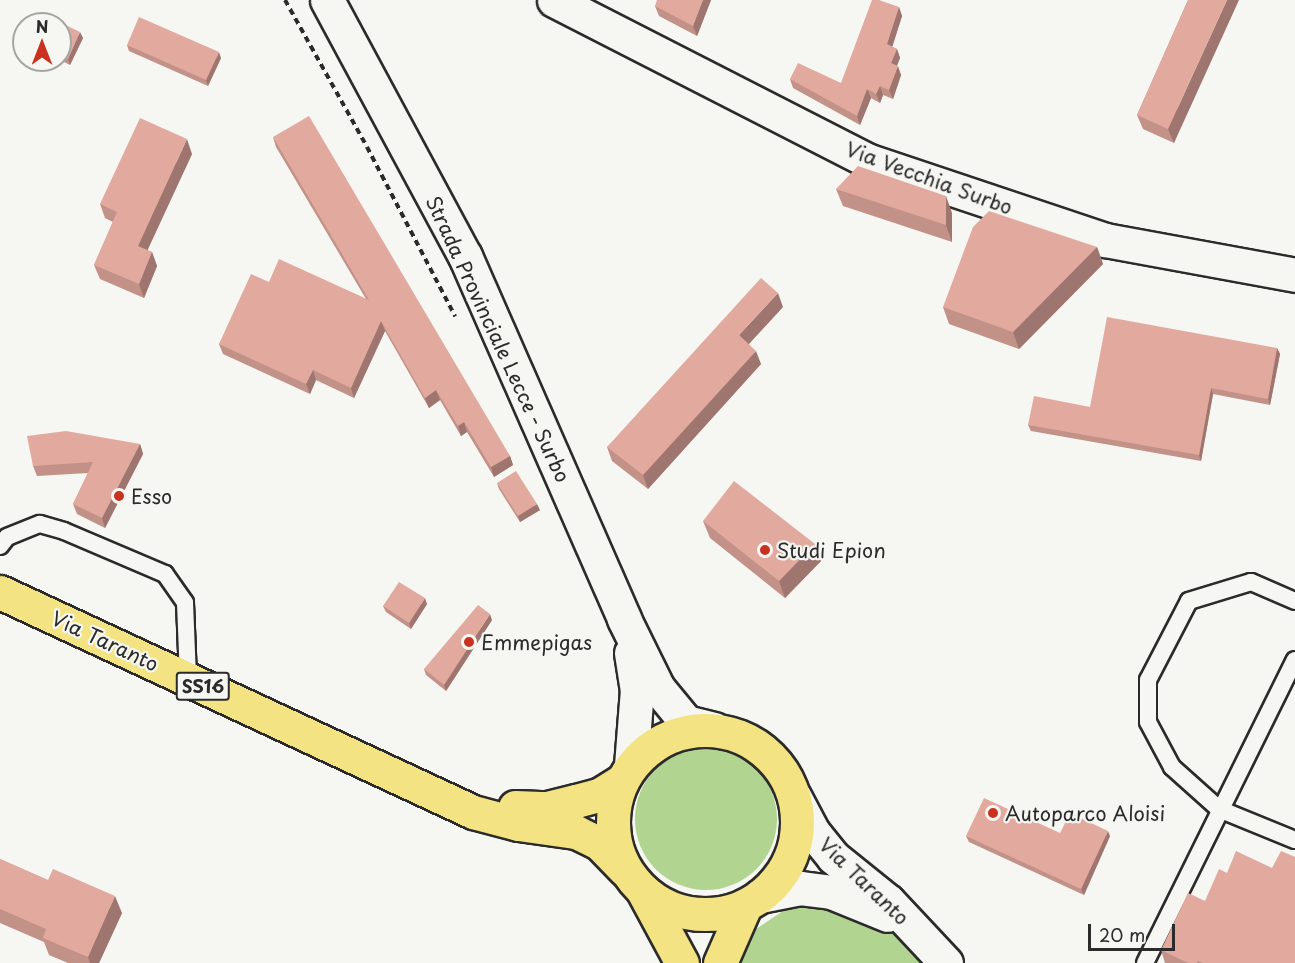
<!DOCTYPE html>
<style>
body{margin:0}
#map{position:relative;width:1295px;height:963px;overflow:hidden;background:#f6f6f2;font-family:"Playpen Sans",sans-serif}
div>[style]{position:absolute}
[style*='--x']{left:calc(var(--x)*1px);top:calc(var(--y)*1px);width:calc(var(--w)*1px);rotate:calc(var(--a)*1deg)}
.green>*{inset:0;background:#b1d590}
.round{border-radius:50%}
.path>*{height:4px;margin-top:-2px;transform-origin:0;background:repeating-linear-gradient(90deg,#2b2b2b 0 6px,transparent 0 10.5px)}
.roads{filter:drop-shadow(2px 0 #2b2b2b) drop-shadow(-2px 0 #2b2b2b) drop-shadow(0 2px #2b2b2b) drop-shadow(0 -2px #2b2b2b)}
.service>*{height:16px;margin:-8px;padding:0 8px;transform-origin:8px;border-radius:8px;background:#f6f6f2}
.minor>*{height:33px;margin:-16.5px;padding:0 16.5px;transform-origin:16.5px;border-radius:16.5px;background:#f6f6f2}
.tertiary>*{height:33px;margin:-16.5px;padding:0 16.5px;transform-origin:16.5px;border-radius:16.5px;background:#f6f6f2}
.secondary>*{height:33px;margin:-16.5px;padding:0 16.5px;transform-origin:16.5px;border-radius:16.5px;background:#f6f6f2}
.primary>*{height:33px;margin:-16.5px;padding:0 16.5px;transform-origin:16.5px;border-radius:16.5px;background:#f4e382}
.primary>.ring{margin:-16.5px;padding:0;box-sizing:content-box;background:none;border:33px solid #f4e382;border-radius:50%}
.trunk>*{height:33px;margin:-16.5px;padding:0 16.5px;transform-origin:16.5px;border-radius:16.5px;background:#f4e382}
.wall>*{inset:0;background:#c29188}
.shaded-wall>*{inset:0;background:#9e766f}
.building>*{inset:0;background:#e2a99e}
.dots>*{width:16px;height:16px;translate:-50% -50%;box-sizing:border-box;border:3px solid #f6f6f2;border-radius:50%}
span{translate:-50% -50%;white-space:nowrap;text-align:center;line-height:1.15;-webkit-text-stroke:4.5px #f6f6f2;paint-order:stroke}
.shield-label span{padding:2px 4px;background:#f6f6f2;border:2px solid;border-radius:4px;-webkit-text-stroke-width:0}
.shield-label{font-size:18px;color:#2b2b2b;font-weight:700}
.street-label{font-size:20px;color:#2b2b2b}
.poi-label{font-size:20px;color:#2b2b2b}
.left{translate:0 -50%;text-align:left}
.north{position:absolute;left:12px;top:12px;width:60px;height:60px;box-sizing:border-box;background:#f6f6f2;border:2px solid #a5a5a2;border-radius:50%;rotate:0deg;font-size:16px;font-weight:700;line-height:24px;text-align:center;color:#2b2b2b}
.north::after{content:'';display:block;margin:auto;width:21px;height:27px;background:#c8321e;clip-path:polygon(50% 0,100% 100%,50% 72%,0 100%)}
.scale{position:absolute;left:1088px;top:924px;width:87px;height:27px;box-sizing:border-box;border:3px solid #2b2b2b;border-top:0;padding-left:8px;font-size:18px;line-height:21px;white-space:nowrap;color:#2b2b2b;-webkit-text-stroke:4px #f6f6f2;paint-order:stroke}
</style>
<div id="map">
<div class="green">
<i class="round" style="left:635px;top:748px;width:142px;height:142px"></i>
<i style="clip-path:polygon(805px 902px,873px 919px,893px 934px,920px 963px,736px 963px,750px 933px,786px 909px)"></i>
</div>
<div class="path">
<i style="--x:285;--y:0;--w:168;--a:60.8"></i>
<i style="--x:367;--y:147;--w:191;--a:62.5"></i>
</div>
<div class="roads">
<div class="service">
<i style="--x:0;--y:546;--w:11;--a:-52"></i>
<i style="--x:7;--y:537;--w:35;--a:-22"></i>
<i style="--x:40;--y:524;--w:25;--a:16"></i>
<i style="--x:64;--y:531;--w:110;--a:23.1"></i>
<i style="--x:165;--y:574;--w:35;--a:55"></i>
<i style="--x:185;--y:603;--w:76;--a:87.7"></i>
<i style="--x:1295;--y:601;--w:48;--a:-156.6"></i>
<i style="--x:1251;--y:582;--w:65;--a:163"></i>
<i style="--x:1189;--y:601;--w:89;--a:117.4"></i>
<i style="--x:1148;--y:680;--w:42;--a:90"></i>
<i style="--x:1148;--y:722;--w:51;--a:61.9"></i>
<i style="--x:1172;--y:767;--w:63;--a:41.8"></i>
<i style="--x:1219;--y:809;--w:82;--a:22.2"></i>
<i style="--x:1145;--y:963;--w:338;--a:-63.7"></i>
</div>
<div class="minor">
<i style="--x:554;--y:0;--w:354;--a:27.1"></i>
<i style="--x:869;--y:161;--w:249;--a:18.5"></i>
<i style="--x:1105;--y:240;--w:193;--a:10.4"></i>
</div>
<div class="tertiary">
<i style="--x:327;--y:0;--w:291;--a:61.7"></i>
<i style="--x:465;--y:256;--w:396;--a:66.3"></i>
<i style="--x:624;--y:619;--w:77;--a:63.8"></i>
<i style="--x:658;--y:688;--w:44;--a:50.5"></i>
<i style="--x:686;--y:722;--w:29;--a:14"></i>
<i style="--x:631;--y:653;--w:36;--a:81"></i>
<i style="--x:637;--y:689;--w:76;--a:94.5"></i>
</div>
<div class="secondary">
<i style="--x:794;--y:796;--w:41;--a:62.2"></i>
<i style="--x:813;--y:832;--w:32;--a:51"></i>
<i style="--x:833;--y:857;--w:70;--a:38.7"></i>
<i style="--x:888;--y:901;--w:85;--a:46.9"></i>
<i style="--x:760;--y:896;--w:41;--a:-11.3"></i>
<i style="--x:800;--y:888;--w:31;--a:7"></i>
<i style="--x:831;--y:892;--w:61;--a:22"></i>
</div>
<div class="primary">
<i style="--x:0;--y:592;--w:522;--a:24.94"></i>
<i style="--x:473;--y:812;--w:47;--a:14.9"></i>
<i style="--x:518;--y:824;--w:59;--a:7.9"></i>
<i style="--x:576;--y:832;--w:25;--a:26"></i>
<i style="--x:599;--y:843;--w:37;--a:46"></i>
<i class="ring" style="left:613px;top:730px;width:151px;height:151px"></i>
<i style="--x:515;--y:807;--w:32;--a:2"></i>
<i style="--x:547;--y:808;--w:30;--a:-14"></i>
<i style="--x:576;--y:801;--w:24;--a:-15"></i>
<i style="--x:599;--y:795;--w:26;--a:-32"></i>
</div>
<div class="trunk">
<i style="--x:643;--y:891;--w:82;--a:61.6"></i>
<i style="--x:720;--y:963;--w:62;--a:-66.3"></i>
</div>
</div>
<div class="wall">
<i style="clip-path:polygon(711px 0,697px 36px,659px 16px,655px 6px)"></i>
<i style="clip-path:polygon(1188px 0,1174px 143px,1143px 129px,1137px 115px)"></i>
<i style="clip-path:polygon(899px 7px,902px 16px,892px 47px,897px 49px,900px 58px,897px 66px,901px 75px,893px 99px,883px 95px,880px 103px,871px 98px,860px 125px,793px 88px,790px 79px,841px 83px)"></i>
<i style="clip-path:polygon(60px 24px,83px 38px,70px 65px,60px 60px)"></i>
<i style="clip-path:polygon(127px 45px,221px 58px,208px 86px,129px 51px)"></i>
<i style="clip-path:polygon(273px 137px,510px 456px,513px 465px,494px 477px,467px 432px,461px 436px,440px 400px,429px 408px,385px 331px,354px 398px,316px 380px,310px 394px,223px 354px,219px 344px,269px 282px,366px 299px,276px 147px)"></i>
<i style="clip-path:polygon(192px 154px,147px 250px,152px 252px,157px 266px,144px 298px,100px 279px,94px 265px,113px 222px,105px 218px,100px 204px)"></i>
<i style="clip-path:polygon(836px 189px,952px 213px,952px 242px,843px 206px)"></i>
<i style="clip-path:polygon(1097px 247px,1103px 264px,1019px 349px,949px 324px,943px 307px)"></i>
<i style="clip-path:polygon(783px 307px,749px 344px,761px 364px,648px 489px,612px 461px,607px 447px)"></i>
<i style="clip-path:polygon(1277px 348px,1280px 354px,1270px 405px,1213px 394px,1201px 461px,1031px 431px,1028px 425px,1090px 407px)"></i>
<i style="clip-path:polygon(140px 444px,143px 454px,105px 528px,77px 514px,73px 504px,88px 473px,37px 476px,33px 466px)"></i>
<i style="clip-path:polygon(497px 483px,540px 510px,520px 522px,499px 489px)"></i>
<i style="clip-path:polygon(703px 521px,821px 561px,785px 598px,710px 538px)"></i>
<i style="clip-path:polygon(427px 604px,411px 629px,386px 612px,383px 606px)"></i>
<i style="clip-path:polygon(492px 620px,446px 691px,426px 675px,424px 669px)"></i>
<i style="clip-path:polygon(1060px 833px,1110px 836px,1084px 895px,969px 842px,966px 836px)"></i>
<i style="clip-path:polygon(0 859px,122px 913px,99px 963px,68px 963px,49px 955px,44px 942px,0 923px)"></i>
<i style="clip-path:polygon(1161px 950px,1295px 963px,1165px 963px)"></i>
</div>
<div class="shaded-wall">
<i style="clip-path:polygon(703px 0,711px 0,697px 36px,693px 26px)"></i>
<i style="clip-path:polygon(1227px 0,1239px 0,1174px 143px,1168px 129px)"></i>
<i style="clip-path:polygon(899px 7px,902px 16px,890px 54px,887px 44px)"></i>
<i style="clip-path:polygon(80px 32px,83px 38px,70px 65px,68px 59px)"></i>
<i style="clip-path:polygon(897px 49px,900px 58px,894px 72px,891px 63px)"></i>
<i style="clip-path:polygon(219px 52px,221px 58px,208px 86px,206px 80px)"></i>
<i style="clip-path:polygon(898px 66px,901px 75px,893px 99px,889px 90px)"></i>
<i style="clip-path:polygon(880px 86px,883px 95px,880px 103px,876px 94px)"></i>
<i style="clip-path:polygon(867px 89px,871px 98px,860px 125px,857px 116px)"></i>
<i style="clip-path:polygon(187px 139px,192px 154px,143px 260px,138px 246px)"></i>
<i style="clip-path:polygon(946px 196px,952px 213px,952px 242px,946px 225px)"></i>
<i style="clip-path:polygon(1097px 247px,1103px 264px,1019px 349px,1013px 332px)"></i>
<i style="clip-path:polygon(152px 252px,157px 266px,144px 298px,139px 284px)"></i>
<i style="clip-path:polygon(778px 293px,783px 307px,744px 349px,739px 335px)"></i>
<i style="clip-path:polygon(381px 321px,385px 331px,354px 398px,351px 388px)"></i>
<i style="clip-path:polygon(1277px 348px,1280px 354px,1270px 405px,1268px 399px)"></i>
<i style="clip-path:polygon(756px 351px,761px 364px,648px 489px,643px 475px)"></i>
<i style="clip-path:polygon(313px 370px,316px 380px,310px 394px,306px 384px)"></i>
<i style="clip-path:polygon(1211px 388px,1213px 394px,1201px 461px,1199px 455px)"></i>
<i style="clip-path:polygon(436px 390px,440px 400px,429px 408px,425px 398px)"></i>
<i style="clip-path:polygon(464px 422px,467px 432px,461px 436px,458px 426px)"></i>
<i style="clip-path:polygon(140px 444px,143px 454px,105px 528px,102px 518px)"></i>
<i style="clip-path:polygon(510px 456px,513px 465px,494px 477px,491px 467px)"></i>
<i style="clip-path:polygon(537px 504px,540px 510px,520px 522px,518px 516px)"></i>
<i style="clip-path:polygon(815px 544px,821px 561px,785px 598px,779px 581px)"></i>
<i style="clip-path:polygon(425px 598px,427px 604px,411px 629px,409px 623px)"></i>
<i style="clip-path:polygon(490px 614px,492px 620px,446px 691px,444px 685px)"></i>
<i style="clip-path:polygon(1108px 831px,1110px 836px,1084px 895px,1081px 889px)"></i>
<i style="clip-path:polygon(115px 896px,122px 913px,99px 963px,90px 963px,88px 957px)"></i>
</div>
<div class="building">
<i style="clip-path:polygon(657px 0,703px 0,693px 26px,655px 6px)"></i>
<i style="clip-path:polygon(872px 0,879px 0,899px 7px,887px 44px,897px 49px,891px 63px,898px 66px,889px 90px,880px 86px,876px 94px,867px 89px,857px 116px,790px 79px,798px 63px,841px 83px)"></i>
<i style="clip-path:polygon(1188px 0,1227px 0,1168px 129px,1137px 115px)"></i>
<i style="clip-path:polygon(139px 17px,219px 52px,206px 80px,127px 45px)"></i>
<i style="clip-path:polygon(53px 19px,80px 32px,68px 59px,60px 55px,60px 24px,51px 24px)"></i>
<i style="clip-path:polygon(309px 116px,510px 456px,491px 467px,464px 422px,458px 426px,436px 390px,425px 398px,381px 321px,351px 388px,313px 370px,306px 384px,219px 344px,251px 274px,269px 282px,279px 259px,369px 300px,273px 137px)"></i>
<i style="clip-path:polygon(140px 118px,187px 139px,138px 246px,152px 252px,139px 284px,94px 265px,117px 212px,100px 204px)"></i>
<i style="clip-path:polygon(858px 166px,946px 196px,946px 225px,836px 189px)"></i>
<i style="clip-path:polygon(989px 211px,1097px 247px,1013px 332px,943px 307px,973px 227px)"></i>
<i style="clip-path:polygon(761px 278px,778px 293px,739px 335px,756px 351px,643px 475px,607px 447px)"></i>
<i style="clip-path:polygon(1107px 317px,1277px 348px,1268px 399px,1211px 388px,1199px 455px,1028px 425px,1034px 396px,1090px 407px)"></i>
<i style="clip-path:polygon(66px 431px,140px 444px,102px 518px,73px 504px,93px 462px,33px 466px,27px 436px)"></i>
<i style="clip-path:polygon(516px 471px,537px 504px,518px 516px,497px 483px)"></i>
<i style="clip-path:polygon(734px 481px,815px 544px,779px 581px,703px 521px)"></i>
<i style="clip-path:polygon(399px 582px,425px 598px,409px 623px,383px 606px)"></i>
<i style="clip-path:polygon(478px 605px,490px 614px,444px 685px,424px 669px)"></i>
<i style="clip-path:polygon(984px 798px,1060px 833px,1070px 813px,1108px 831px,1081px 889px,966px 836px)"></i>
<i style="clip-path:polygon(1236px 851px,1272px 868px,1281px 851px,1295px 857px,1295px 963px,1203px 963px,1198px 961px,1197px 963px,1188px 963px,1161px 950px,1188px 893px,1205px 901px,1219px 869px,1227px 873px)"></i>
<i style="clip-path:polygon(0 859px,48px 880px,53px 869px,115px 896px,88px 957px,43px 938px,46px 929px,0 909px)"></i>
</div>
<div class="dots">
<i style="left:119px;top:496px;background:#c8321e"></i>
<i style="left:765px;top:550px;background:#c8321e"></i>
<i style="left:469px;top:642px;background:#c8321e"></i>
<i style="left:993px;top:813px;background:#c8321e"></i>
</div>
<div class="shield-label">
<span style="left:203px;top:686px">SS16</span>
</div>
<div class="street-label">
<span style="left:929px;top:178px;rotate:20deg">Via Vecchia Surbo</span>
<span style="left:498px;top:339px;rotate:65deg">Strada Provinciale Lecce - Surbo</span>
<span style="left:105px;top:641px;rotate:25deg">Via Taranto</span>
<span style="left:864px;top:881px;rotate:44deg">Via Taranto</span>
</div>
<div class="poi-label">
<span class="left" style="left:131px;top:496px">Esso</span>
<span class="left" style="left:777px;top:550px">Studi Epion</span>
<span class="left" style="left:481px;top:642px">Emmepigas</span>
<span class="left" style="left:1005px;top:813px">Autoparco Aloisi</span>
</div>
<div class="north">N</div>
<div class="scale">20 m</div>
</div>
